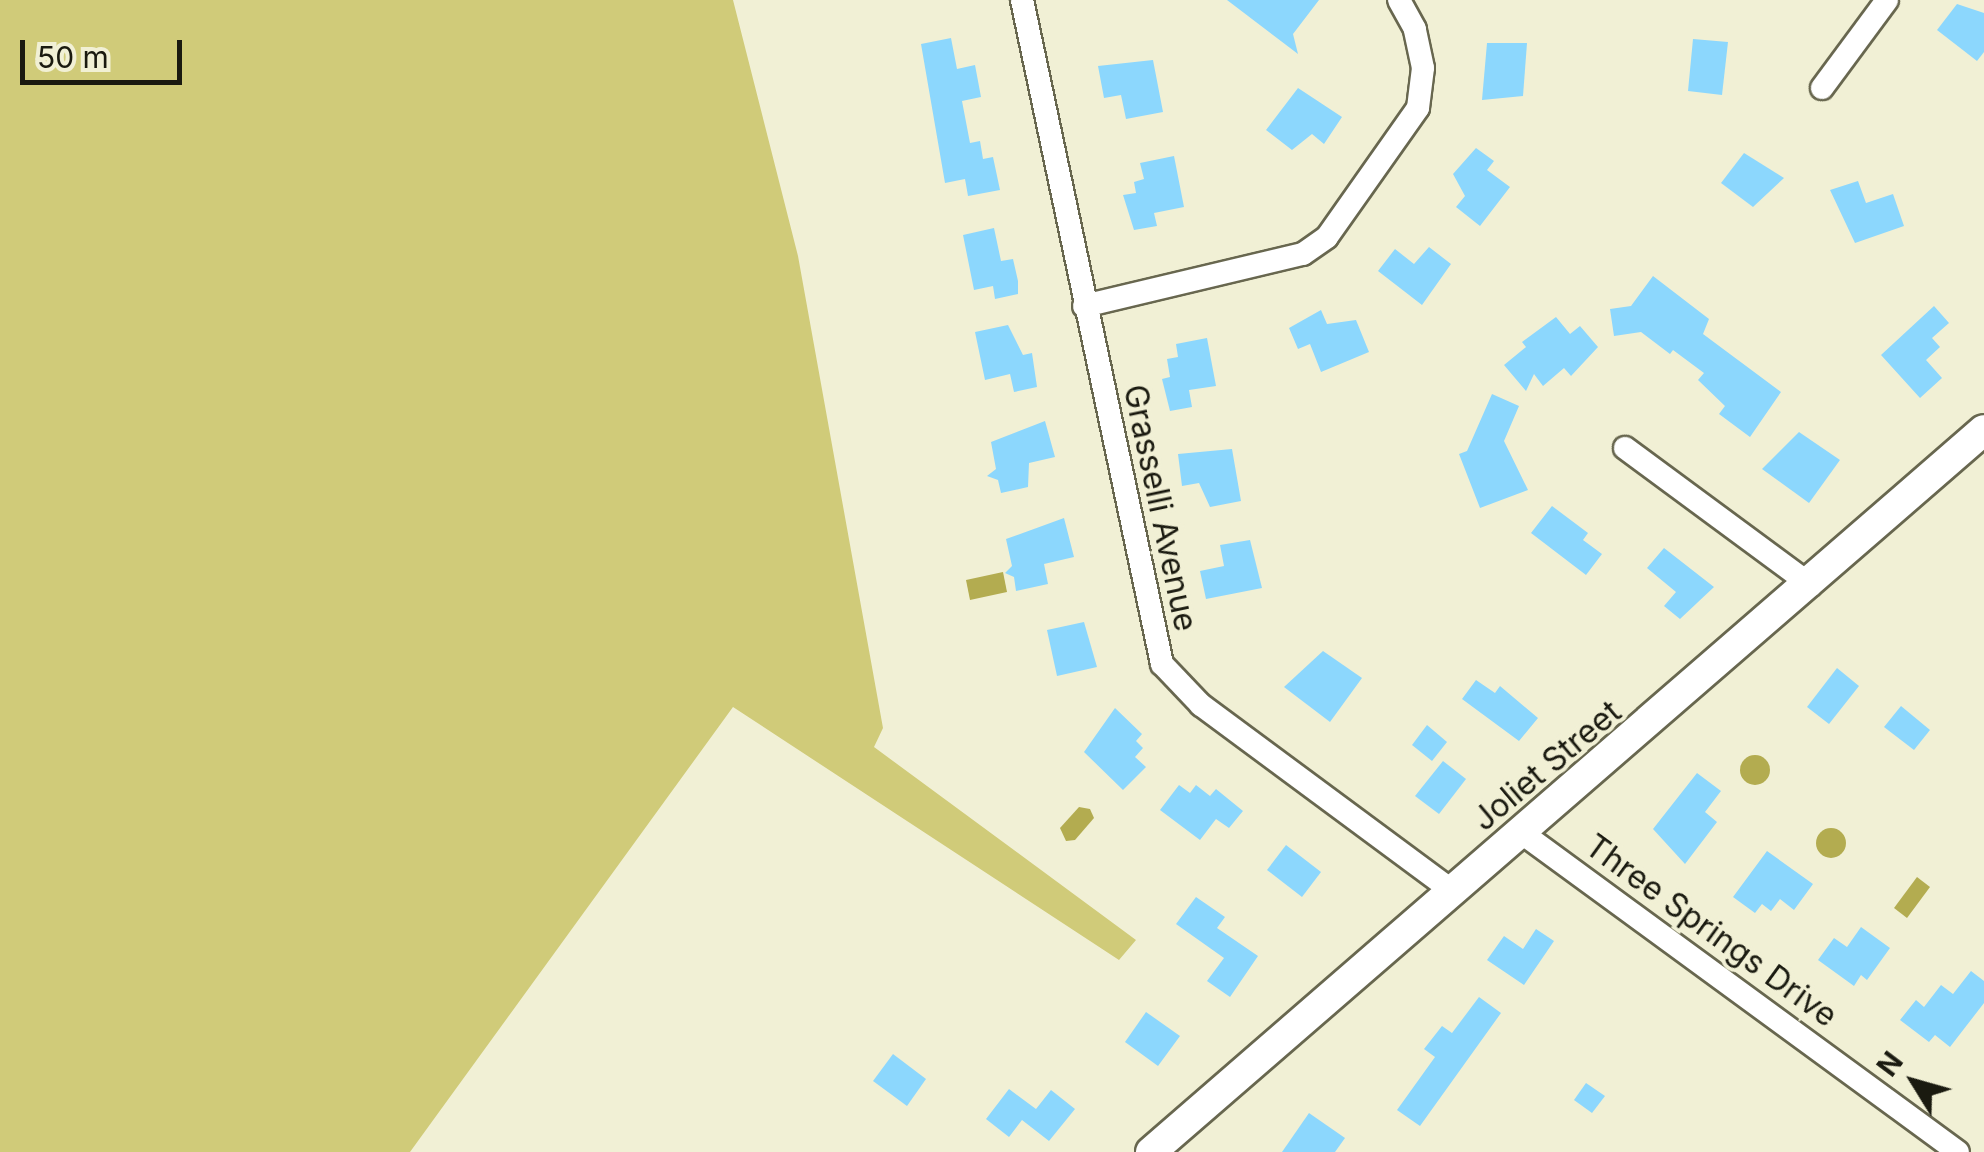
<!DOCTYPE html>
<style>
body{margin:0}
#map{position:relative;width:1984px;height:1152px;overflow:hidden;background:#f1f0d5;font-family:Inter,sans-serif}
div>[style]{position:absolute}
[style*='--x']{left:calc(var(--x)*1px);top:calc(var(--y)*1px);width:calc(var(--w)*1px);rotate:calc(var(--a)*1deg)}
.green>*{inset:0;background:#d0cb79}
.water>*{inset:0;background:#b3ac50}
.round{border-radius:50%}
.building>*{inset:0;background:#8cd7fd}
.roads{filter:drop-shadow(2px 0 #68674f) drop-shadow(-2px 0 #68674f) drop-shadow(0 2px #68674f) drop-shadow(0 -2px #68674f)}
.minor>*{height:22px;margin:-11px;padding:0 11px;transform-origin:11px;border-radius:11px;background:#fff}
.tertiary>*{height:30px;margin:-15px;padding:0 15px;transform-origin:15px;border-radius:15px;background:#fff}
span{translate:-50% -50%;white-space:nowrap;text-align:center;line-height:1.15;-webkit-text-stroke:8px #f1f0d5;paint-order:stroke}
.street-label{font-size:32px;color:#1a1a10}
.north{position:absolute;left:1864px;top:1032px;width:100px;height:100px;-webkit-text-stroke:8px #f1f0d5;paint-order:stroke;rotate:307deg;font-size:28px;font-weight:700;line-height:40px;text-align:center;color:#1a1a10}
.north::after{content:'';display:block;margin:auto;width:35px;height:45px;background:#1a1a10;clip-path:polygon(50% 0,100% 100%,50% 72%,0 100%)}
.scale{position:absolute;left:20px;top:40px;width:162px;height:45px;box-sizing:border-box;border:5px solid #1a1a10;border-top:0;padding-left:12px;font-size:30px;line-height:35px;white-space:nowrap;color:#1a1a10;-webkit-text-stroke:8px #f1f0d5;paint-order:stroke}
</style>
<div id="map">
<div class="green">
<i style="clip-path:polygon(0 0,733px 0,798px 256px,883px 728px,874px 747px,1136px 940px,1119px 960px,733px 707px,410px 1152px,0 1152px)"></i>
</div>
<div class="water">
<i style="clip-path:polygon(1003px 572px,1007px 592px,970px 600px,966px 580px)"></i>
<i class="round" style="left:1740px;top:755px;width:30px;height:30px"></i>
<i style="clip-path:polygon(1079px 807px,1090px 809px,1094px 818px,1075px 840px,1066px 841px,1060px 828px)"></i>
<i class="round" style="left:1816px;top:828px;width:30px;height:30px"></i>
<i style="clip-path:polygon(1917px 877px,1930px 887px,1907px 918px,1894px 908px)"></i>
</div>
<div class="building">
<i style="clip-path:polygon(1227px 0,1319px 0,1293px 34px,1298px 54px)"></i>
<i style="clip-path:polygon(1957px 4px,1984px 13px,1984px 52px,1977px 61px,1937px 30px)"></i>
<i style="clip-path:polygon(951px 38px,957px 69px,975px 65px,981px 97px,962px 101px,970px 143px,980px 141px,983px 159px,993px 157px,1000px 190px,968px 196px,965px 179px,945px 183px,921px 44px)"></i>
<i style="clip-path:polygon(1693px 39px,1728px 42px,1722px 95px,1688px 91px)"></i>
<i style="clip-path:polygon(1487px 43px,1527px 43px,1523px 96px,1482px 100px)"></i>
<i style="clip-path:polygon(1153px 60px,1163px 112px,1126px 119px,1121px 95px,1104px 98px,1098px 66px)"></i>
<i style="clip-path:polygon(1298px 88px,1342px 117px,1324px 144px,1312px 134px,1292px 150px,1266px 130px)"></i>
<i style="clip-path:polygon(1476px 148px,1494px 161px,1487px 170px,1510px 187px,1480px 226px,1456px 207px,1465px 196px,1453px 174px)"></i>
<i style="clip-path:polygon(1744px 153px,1784px 178px,1753px 207px,1721px 183px)"></i>
<i style="clip-path:polygon(1174px 156px,1184px 207px,1154px 213px,1157px 226px,1134px 230px,1123px 195px,1136px 193px,1134px 182px,1144px 179px,1140px 163px)"></i>
<i style="clip-path:polygon(1858px 181px,1866px 203px,1893px 194px,1904px 226px,1855px 243px,1830px 190px)"></i>
<i style="clip-path:polygon(994px 228px,1001px 261px,1013px 259px,1018px 281px,1018px 294px,995px 299px,993px 286px,974px 290px,963px 235px)"></i>
<i style="clip-path:polygon(1429px 247px,1451px 264px,1422px 305px,1378px 271px,1395px 249px,1414px 264px)"></i>
<i style="clip-path:polygon(1653px 276px,1709px 319px,1703px 334px,1781px 392px,1750px 437px,1719px 414px,1725px 406px,1698px 380px,1704px 373px,1673px 350px,1670px 354px,1641px 332px,1614px 336px,1610px 309px,1631px 306px)"></i>
<i style="clip-path:polygon(1934px 306px,1949px 323px,1932px 338px,1940px 347px,1926px 360px,1942px 378px,1920px 398px,1881px 355px)"></i>
<i style="clip-path:polygon(1321px 310px,1327px 324px,1356px 320px,1369px 352px,1321px 372px,1310px 344px,1298px 349px,1289px 328px)"></i>
<i style="clip-path:polygon(1556px 317px,1570px 334px,1580px 326px,1598px 347px,1571px 376px,1564px 368px,1543px 386px,1534px 374px,1526px 391px,1504px 365px,1526px 347px,1522px 342px)"></i>
<i style="clip-path:polygon(1008px 325px,1023px 355px,1032px 353px,1037px 387px,1014px 392px,1010px 374px,985px 380px,975px 332px)"></i>
<i style="clip-path:polygon(1207px 338px,1216px 386px,1189px 390px,1192px 407px,1170px 411px,1162px 379px,1170px 377px,1167px 359px,1178px 357px,1176px 344px)"></i>
<i style="clip-path:polygon(1492px 394px,1519px 406px,1504px 441px,1528px 490px,1480px 508px,1459px 454px,1467px 451px)"></i>
<i style="clip-path:polygon(1045px 421px,1055px 457px,1029px 463px,1028px 487px,1001px 493px,998px 480px,987px 476px,996px 469px,991px 442px)"></i>
<i style="clip-path:polygon(1799px 432px,1840px 460px,1809px 503px,1762px 469px)"></i>
<i style="clip-path:polygon(1232px 449px,1241px 501px,1210px 507px,1199px 483px,1182px 486px,1178px 454px)"></i>
<i style="clip-path:polygon(1552px 506px,1588px 533px,1583px 540px,1602px 554px,1586px 575px,1531px 533px)"></i>
<i style="clip-path:polygon(1064px 518px,1074px 557px,1044px 564px,1048px 584px,1016px 591px,1014px 577px,1005px 573px,1012px 566px,1006px 539px)"></i>
<i style="clip-path:polygon(1250px 540px,1262px 588px,1206px 599px,1200px 571px,1224px 566px,1220px 545px)"></i>
<i style="clip-path:polygon(1664px 548px,1714px 587px,1680px 619px,1664px 606px,1676px 592px,1647px 568px)"></i>
<i style="clip-path:polygon(1084px 622px,1097px 667px,1057px 676px,1047px 630px)"></i>
<i style="clip-path:polygon(1323px 651px,1362px 678px,1330px 722px,1284px 687px)"></i>
<i style="clip-path:polygon(1837px 668px,1859px 686px,1829px 724px,1807px 707px)"></i>
<i style="clip-path:polygon(1476px 680px,1495px 693px,1500px 686px,1538px 718px,1519px 741px,1462px 699px)"></i>
<i style="clip-path:polygon(1901px 706px,1930px 730px,1914px 750px,1884px 727px)"></i>
<i style="clip-path:polygon(1115px 708px,1142px 734px,1136px 741px,1143px 748px,1135px 757px,1146px 767px,1123px 790px,1084px 752px)"></i>
<i style="clip-path:polygon(1427px 725px,1447px 742px,1432px 761px,1412px 745px)"></i>
<i style="clip-path:polygon(1443px 761px,1466px 779px,1439px 814px,1415px 796px)"></i>
<i style="clip-path:polygon(1697px 773px,1721px 791px,1705px 812px,1717px 822px,1685px 864px,1653px 829px)"></i>
<i style="clip-path:polygon(1179px 785px,1190px 793px,1196px 785px,1210px 796px,1216px 789px,1243px 811px,1229px 828px,1216px 819px,1200px 840px,1160px 810px)"></i>
<i style="clip-path:polygon(1286px 845px,1321px 872px,1302px 897px,1267px 870px)"></i>
<i style="clip-path:polygon(1767px 851px,1813px 884px,1794px 910px,1780px 899px,1771px 911px,1762px 904px,1755px 913px,1733px 897px)"></i>
<i style="clip-path:polygon(1196px 897px,1225px 917px,1217px 928px,1258px 956px,1230px 997px,1207px 981px,1224px 958px,1176px 924px)"></i>
<i style="clip-path:polygon(1861px 927px,1890px 948px,1867px 980px,1861px 975px,1854px 986px,1818px 960px,1834px 938px,1847px 947px)"></i>
<i style="clip-path:polygon(1536px 929px,1554px 941px,1524px 985px,1487px 960px,1504px 936px,1523px 949px)"></i>
<i style="clip-path:polygon(1971px 971px,1984px 981px,1984px 1003px,1950px 1047px,1935px 1035px,1929px 1042px,1900px 1020px,1916px 1000px,1924px 1007px,1941px 985px,1953px 994px)"></i>
<i style="clip-path:polygon(1479px 997px,1501px 1013px,1420px 1126px,1397px 1110px,1435px 1057px,1424px 1049px,1442px 1026px,1452px 1033px)"></i>
<i style="clip-path:polygon(1146px 1012px,1180px 1036px,1158px 1066px,1125px 1042px)"></i>
<i style="clip-path:polygon(893px 1054px,926px 1079px,907px 1106px,873px 1081px)"></i>
<i style="clip-path:polygon(1586px 1083px,1605px 1096px,1592px 1113px,1574px 1100px)"></i>
<i style="clip-path:polygon(1009px 1089px,1036px 1109px,1051px 1090px,1075px 1109px,1049px 1141px,1022px 1120px,1009px 1137px,986px 1119px)"></i>
<i style="clip-path:polygon(1309px 1113px,1345px 1138px,1335px 1152px,1282px 1152px)"></i>
</div>
<div class="roads">
<div class="minor">
<i style="--x:1022;--y:0;--w:679;--a:78.09"></i>
<i style="--x:1162;--y:664;--w:57;--a:46.4"></i>
<i style="--x:1201;--y:705;--w:315;--a:36.5"></i>
<i style="--x:1822;--y:88;--w:109;--a:-53.5"></i>
<i style="--x:1084;--y:306;--w:225;--a:-13.4"></i>
<i style="--x:1303;--y:254;--w:29;--a:-35"></i>
<i style="--x:1327;--y:237;--w:158;--a:-54.8"></i>
<i style="--x:1418;--y:108;--w:40;--a:-82.9"></i>
<i style="--x:1423;--y:68;--w:40;--a:-102"></i>
<i style="--x:1415;--y:29;--w:33;--a:-119"></i>
<i style="--x:1625;--y:448;--w:231;--a:36.4"></i>
<i style="--x:1522;--y:833;--w:540;--a:36.19"></i>
</div>
<div class="tertiary">
<i style="--x:1151;--y:1152;--w:1102;--a:-40.92"></i>
</div>
</div>
<div class="street-label">
<span style="left:1160px;top:508px;rotate:78deg">Grasselli Avenue</span>
<span style="left:1547px;top:766px;rotate:-40deg">Joliet Street</span>
<span style="left:1711px;top:931px;rotate:36deg">Three Springs Drive</span>
</div>
<div class="north">N</div>
<div class="scale">50 m</div>
</div>
